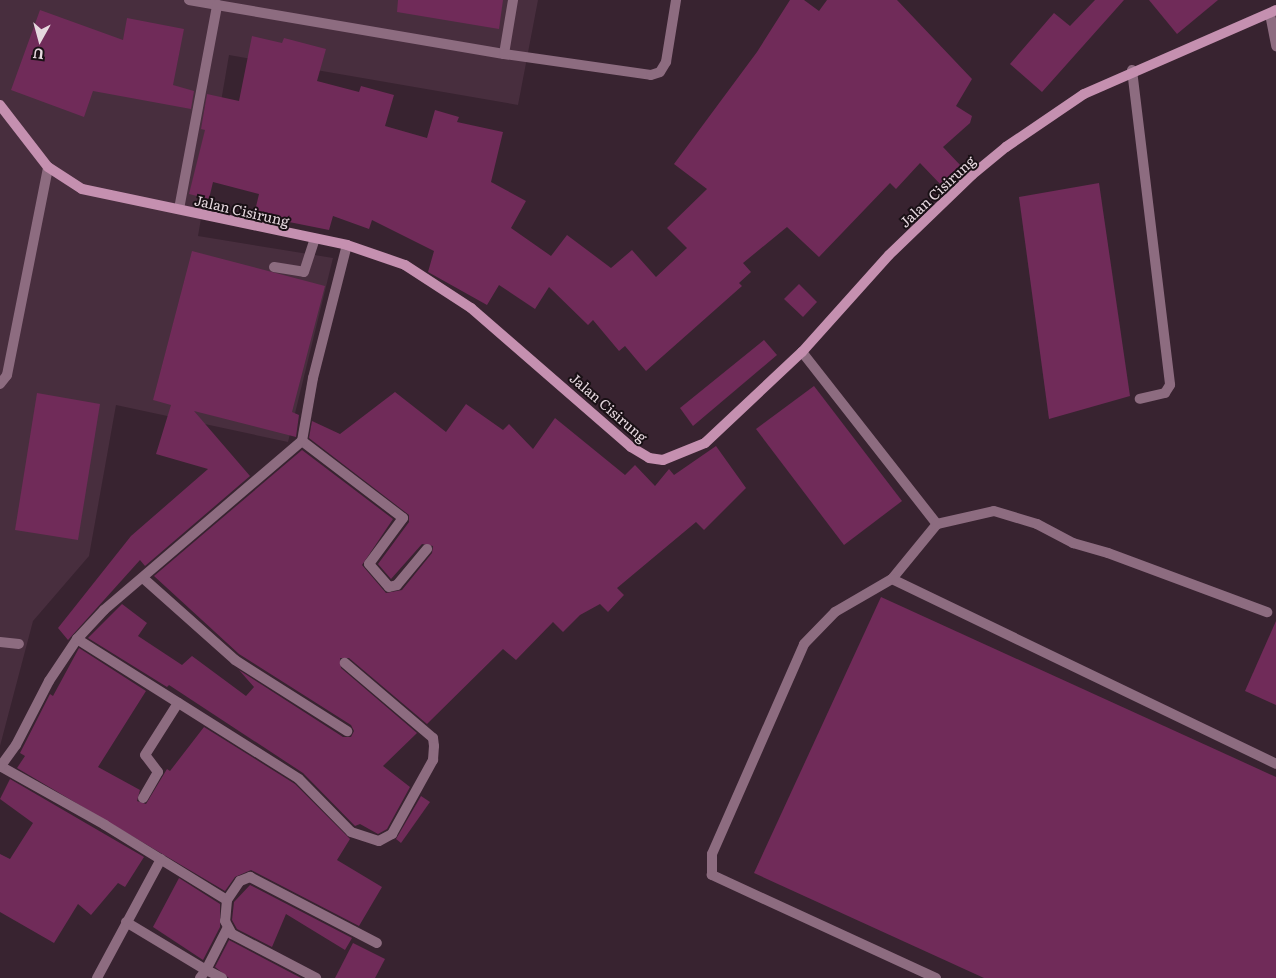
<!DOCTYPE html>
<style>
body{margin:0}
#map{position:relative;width:1276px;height:978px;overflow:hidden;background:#382330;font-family:Literata,serif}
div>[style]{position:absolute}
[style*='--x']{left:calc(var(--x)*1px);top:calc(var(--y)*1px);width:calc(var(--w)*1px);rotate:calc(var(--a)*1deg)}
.built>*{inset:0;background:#482e3e}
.building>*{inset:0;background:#702b59}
.lane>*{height:10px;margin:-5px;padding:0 5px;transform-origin:5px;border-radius:5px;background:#8d6c80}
.street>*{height:10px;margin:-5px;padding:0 5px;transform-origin:5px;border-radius:5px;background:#8d6c80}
.secondary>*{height:10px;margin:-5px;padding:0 5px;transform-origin:5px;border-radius:5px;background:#c590b0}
span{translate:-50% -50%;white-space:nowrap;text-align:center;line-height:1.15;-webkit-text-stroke:4px #191015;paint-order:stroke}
.street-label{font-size:14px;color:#e6d8df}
.north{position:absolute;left:15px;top:15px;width:50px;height:50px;-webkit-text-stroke:4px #191015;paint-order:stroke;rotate:187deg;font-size:14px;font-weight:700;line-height:20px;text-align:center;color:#e6d8df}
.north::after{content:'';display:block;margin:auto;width:18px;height:22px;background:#e6d8df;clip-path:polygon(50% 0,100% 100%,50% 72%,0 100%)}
</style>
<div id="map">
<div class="built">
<i style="clip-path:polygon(0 0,538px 0,518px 105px,229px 55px,198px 236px,333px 258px,288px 442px,116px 405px,89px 556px,33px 621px,0 746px)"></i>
</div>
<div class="building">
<i style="clip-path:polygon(398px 0,503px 0,499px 29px,397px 12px)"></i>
<i style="clip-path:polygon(790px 0,804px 0,819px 11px,827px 0,897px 0,972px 79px,956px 106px,972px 116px,970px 123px,943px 147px,962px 167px,942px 186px,920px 163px,896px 189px,890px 183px,819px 257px,787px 227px,743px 263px,751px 272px,739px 283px,742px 286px,646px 371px,625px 346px,619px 351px,593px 320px,588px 325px,549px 287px,535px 309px,499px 285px,487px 305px,428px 272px,434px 251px,372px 220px,369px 229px,333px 216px,329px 230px,254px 215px,259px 194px,213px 182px,209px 199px,189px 194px,205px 130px,201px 129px,207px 94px,239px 101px,252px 36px,282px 43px,284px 38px,326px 49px,317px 81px,359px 92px,361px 86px,394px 95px,385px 126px,427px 138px,435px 110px,459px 117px,457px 122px,503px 132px,491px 182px,526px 201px,511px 228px,551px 256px,567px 235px,611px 268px,632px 250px,656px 277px,687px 248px,667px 228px,707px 189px,674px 164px,757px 52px)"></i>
<i style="clip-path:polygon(1095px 0,1124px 0,1042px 92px,1010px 64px,1054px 13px,1070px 26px)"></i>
<i style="clip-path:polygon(1149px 0,1218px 0,1177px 34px)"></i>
<i style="clip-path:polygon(40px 10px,123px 40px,127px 18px,184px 29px,173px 85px,194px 91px,191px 109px,93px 91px,84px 117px,11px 90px)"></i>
<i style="clip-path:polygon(1099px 183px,1130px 396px,1049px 419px,1019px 197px)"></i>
<i style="clip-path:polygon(192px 251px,325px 286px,292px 412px,299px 415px,296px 437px,194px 411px,250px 476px,145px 566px,140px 560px,68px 640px,58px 628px,131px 536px,208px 469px,156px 454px,171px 405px,153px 400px)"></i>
<i style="clip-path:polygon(799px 284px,817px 302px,803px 317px,784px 299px)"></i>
<i style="clip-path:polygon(764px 340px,777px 355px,693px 426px,680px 408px)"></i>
<i style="clip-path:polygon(814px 386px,902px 501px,844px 545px,756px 429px)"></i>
<i style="clip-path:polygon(395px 392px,446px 432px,466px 404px,503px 430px,509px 424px,533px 449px,555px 418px,625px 475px,635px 465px,655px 486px,669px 469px,674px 475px,716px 446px,746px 488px,704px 530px,696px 522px,617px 588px,624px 595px,608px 612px,600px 604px,580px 615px,563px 632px,553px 622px,516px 660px,503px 649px,427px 724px,349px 658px,340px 658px,341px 668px,417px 733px,383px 766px,410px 787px,387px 829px,378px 834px,360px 824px,355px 826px,303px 773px,169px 685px,167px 687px,88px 638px,122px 604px,147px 623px,138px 636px,182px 665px,192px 656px,246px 696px,254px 687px,239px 670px,343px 737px,351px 737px,354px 731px,351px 725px,239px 654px,154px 576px,302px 450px,393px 519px,362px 565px,386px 593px,402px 590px,432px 553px,433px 546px,422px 544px,391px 579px,378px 564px,409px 522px,409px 515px,309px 438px,312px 421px,340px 434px)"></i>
<i style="clip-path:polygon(37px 393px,100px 404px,78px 540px,15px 530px)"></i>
<i style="clip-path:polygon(881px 597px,1276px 777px,1276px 978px,984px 978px,754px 873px)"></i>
<i style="clip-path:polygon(1276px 621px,1276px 705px,1245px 691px)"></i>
<i style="clip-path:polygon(79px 648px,146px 691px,98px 767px,140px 790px,137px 801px,146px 804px,167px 769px,170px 771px,204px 727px,295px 784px,350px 839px,337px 860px,382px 887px,359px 926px,251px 870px,235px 877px,225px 891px,17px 768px,25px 756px,20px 753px,50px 694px,53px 696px)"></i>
<i style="clip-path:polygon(10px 779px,144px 857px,125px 887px,118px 883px,91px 915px,78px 904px,54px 943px,0 912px,0 854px,10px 859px,33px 823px,0 799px)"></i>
<i style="clip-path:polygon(421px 796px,430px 802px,401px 843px,396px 839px)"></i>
<i style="clip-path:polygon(179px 878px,220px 904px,220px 927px,203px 960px,153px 927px)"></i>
<i style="clip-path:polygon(250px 885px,352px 938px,345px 950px,286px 914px,272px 947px,237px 929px,232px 920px,234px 902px)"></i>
<i style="clip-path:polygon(229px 940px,301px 978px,229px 978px,215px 967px)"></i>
<i style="clip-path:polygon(353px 943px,385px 959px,375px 978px,335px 978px)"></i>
</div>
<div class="lane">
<i style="--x:189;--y:0;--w:28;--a:10"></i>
<i style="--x:1270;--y:14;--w:33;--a:79"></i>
<i style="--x:504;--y:54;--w:55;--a:-80.5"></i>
<i style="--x:1132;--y:70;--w:317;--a:83.1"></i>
<i style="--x:1170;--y:385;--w:9;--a:122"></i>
<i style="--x:1165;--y:393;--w:26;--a:167"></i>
<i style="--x:179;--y:209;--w:208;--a:-79.4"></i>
<i style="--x:217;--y:5;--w:291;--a:9.7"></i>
<i style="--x:504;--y:54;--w:148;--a:8.1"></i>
<i style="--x:651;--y:75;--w:9;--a:-18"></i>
<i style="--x:660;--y:72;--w:12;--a:-59"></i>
<i style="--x:666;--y:62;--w:63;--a:-80.8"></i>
<i style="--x:274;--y:267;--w:30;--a:9"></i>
<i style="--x:304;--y:272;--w:35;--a:-72"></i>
<i style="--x:802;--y:352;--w:219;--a:51.9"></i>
<i style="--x:937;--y:524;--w:71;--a:129.3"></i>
<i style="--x:0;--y:384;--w:11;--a:-52"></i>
<i style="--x:7;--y:375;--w:212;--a:-78.8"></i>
<i style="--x:937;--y:524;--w:58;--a:-12.8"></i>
<i style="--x:994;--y:511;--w:45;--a:16.8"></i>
<i style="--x:1037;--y:524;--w:41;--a:27.8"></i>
<i style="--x:1073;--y:543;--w:36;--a:16"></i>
<i style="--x:1108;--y:553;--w:170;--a:20.4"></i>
<i style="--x:0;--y:642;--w:19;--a:6"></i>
<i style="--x:936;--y:978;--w:247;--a:-155.3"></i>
<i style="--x:712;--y:875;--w:21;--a:-90"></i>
<i style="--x:712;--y:854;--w:229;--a:-66.3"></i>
<i style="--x:804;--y:644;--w:45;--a:-45.9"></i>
<i style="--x:835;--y:612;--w:66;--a:-30.1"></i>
<i style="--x:892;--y:579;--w:426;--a:25.7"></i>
</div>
<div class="street">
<i style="--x:302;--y:441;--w:127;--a:37.3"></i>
<i style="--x:403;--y:518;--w:57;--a:126.5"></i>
<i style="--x:369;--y:564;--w:30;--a:49"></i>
<i style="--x:389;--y:587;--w:8;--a:-14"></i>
<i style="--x:397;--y:585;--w:47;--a:-50.2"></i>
<i style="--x:143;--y:578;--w:123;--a:41.7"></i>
<i style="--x:235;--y:660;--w:133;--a:32.4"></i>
<i style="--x:77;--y:639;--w:262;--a:32.2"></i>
<i style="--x:299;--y:779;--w:74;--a:45.5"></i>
<i style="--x:351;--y:832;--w:29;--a:18"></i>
<i style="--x:379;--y:841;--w:15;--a:-28"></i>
<i style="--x:392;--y:834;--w:85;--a:-61"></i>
<i style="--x:433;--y:760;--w:14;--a:-86"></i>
<i style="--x:434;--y:746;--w:8;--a:-97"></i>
<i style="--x:433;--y:738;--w:116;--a:-139.6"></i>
<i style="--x:0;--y:766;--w:120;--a:29.3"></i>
<i style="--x:105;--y:825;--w:143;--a:31.6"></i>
<i style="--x:227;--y:900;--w:23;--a:-56"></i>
<i style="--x:240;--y:881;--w:11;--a:-22"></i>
<i style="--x:250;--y:877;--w:143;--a:27.5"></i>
<i style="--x:0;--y:767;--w:27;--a:-54"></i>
<i style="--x:16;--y:745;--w:72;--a:-62.7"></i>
<i style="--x:49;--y:681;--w:50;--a:-56.3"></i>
<i style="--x:77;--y:639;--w:40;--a:-47"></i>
<i style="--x:104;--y:610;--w:260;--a:-40.5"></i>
<i style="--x:302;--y:441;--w:64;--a:-80.1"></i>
<i style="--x:313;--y:378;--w:137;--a:-75.7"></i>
<i style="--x:143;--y:798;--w:30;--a:-60"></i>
<i style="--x:158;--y:772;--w:21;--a:-127"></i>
<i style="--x:145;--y:755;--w:62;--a:-57.6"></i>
<i style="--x:227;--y:900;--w:21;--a:95"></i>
<i style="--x:225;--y:921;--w:15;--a:62"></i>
<i style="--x:232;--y:934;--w:95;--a:27.6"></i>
<i style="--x:126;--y:922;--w:93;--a:31"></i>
<i style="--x:206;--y:970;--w:10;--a:127"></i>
<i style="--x:97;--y:978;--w:135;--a:-61.7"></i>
<i style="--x:222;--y:978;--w:18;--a:-153"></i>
<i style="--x:206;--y:970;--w:46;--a:-62.9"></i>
</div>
<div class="secondary">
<i style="--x:0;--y:105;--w:78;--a:52.3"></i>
<i style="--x:48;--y:167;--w:40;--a:32.9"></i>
<i style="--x:82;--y:189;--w:271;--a:11.9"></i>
<i style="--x:347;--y:245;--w:61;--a:19"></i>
<i style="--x:405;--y:265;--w:79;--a:33.1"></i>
<i style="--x:471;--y:308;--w:212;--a:41"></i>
<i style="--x:631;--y:447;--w:21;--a:31"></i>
<i style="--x:649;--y:458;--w:14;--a:8"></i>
<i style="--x:663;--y:460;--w:45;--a:-22"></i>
<i style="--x:705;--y:443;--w:133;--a:-43.2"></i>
<i style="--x:802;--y:352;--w:130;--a:-48.1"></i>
<i style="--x:889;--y:255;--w:115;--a:-43.9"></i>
<i style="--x:972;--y:175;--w:44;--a:-39.5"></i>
<i style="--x:1006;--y:147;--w:94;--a:-34.2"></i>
<i style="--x:1084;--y:94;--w:210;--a:-23.6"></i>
</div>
<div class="street-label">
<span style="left:937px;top:191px;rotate:-43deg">Jalan Cisirung</span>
<span style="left:242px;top:210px;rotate:13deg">Jalan Cisirung</span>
<span style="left:609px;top:407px;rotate:41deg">Jalan Cisirung</span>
</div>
<div class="north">U</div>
</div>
